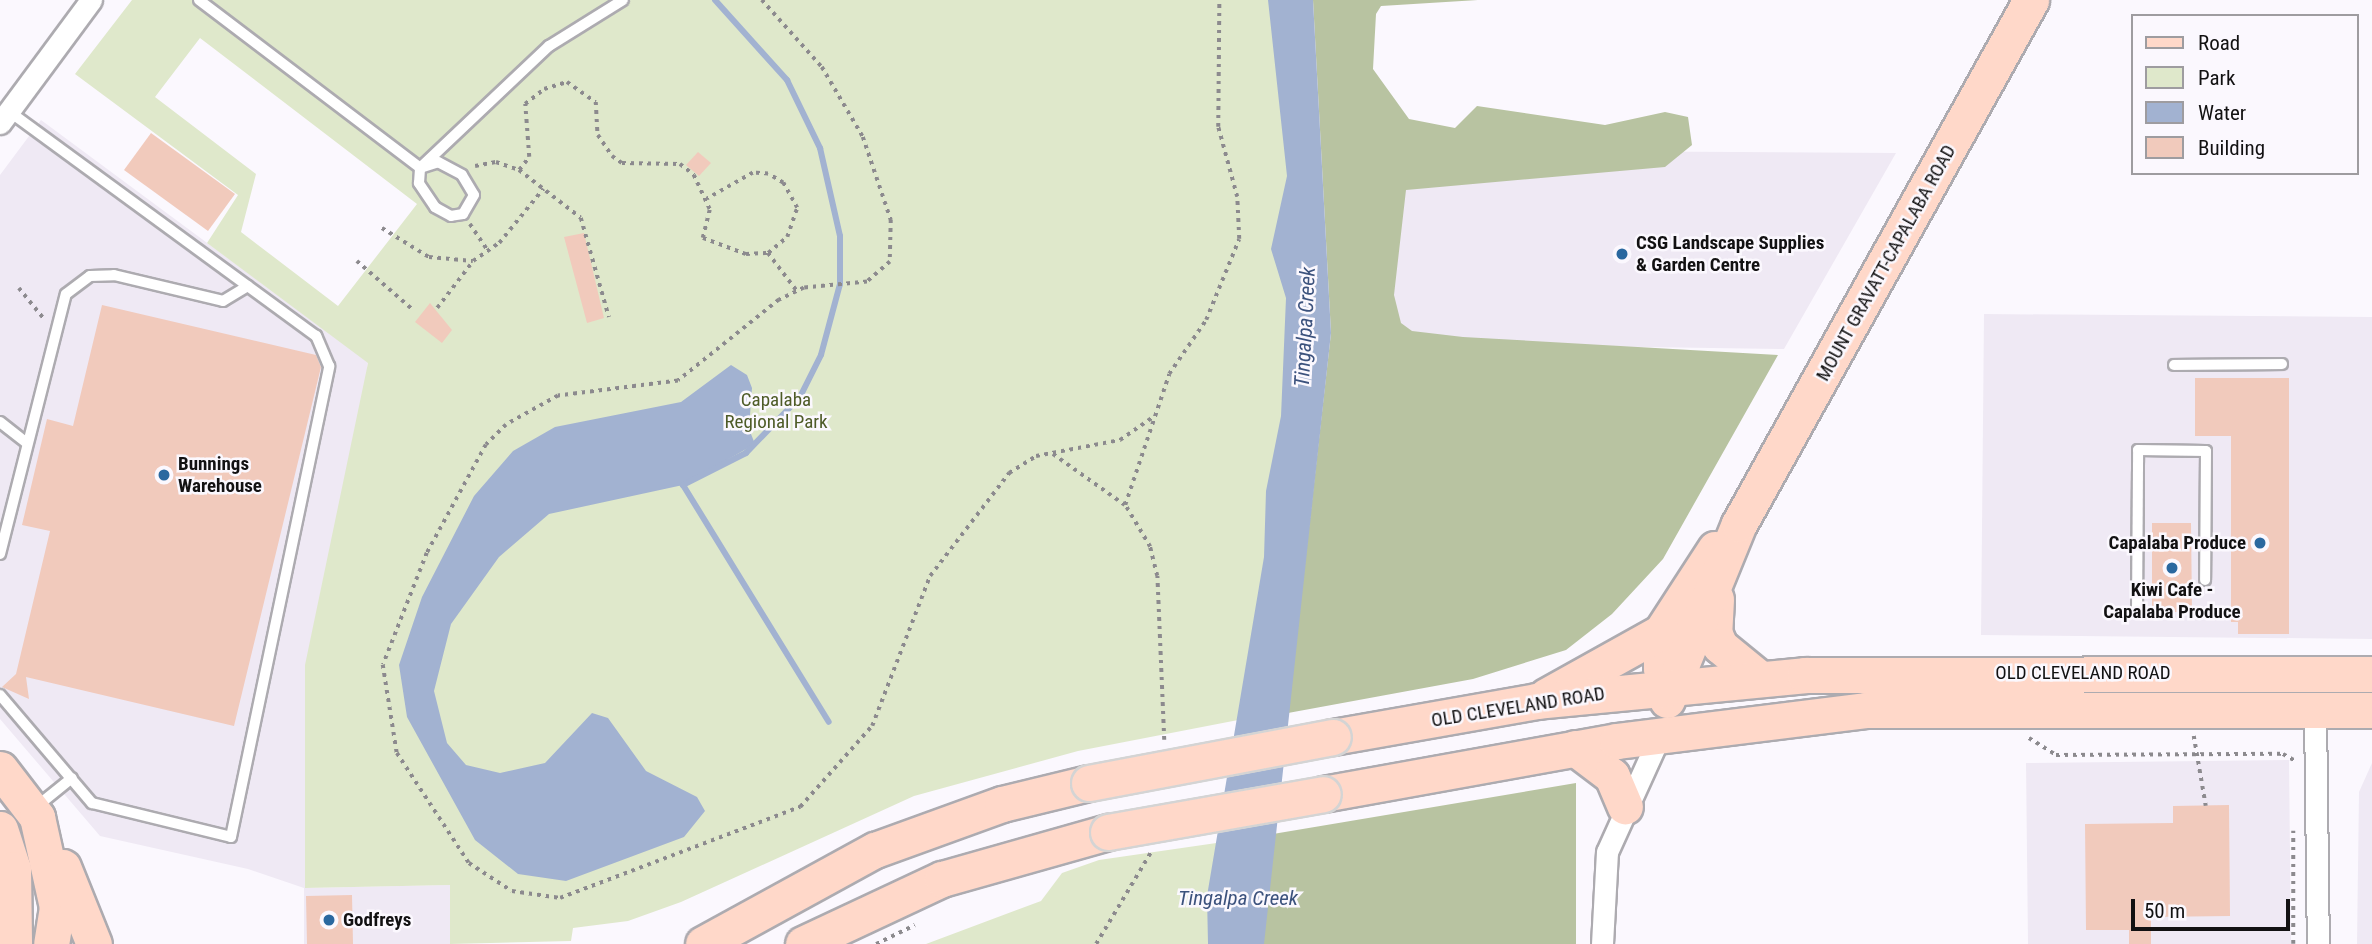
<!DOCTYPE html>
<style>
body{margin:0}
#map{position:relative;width:2372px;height:944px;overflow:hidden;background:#fbf8fe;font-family:"Roboto Condensed",sans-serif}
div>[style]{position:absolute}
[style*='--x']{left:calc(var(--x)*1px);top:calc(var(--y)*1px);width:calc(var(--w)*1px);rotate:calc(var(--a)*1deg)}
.built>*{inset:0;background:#efe9f4}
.green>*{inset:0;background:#dfe8cb}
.forest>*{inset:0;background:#b8c3a1}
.water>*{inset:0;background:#a2b2d1}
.stream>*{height:6px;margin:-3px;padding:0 3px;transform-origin:3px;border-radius:3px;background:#a2b2d1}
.building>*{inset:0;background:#f1cabc}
.path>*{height:3.5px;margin-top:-1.75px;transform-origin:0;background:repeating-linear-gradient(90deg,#8c8a8e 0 3.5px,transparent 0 8.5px)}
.roads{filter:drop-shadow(2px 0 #adabb0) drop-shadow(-2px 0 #adabb0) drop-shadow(0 2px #adabb0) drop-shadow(0 -2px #adabb0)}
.lane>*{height:10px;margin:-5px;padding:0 5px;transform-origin:5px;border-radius:5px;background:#fff}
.street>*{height:21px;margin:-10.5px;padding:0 10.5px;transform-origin:10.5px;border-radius:10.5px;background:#fff}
.primary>*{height:35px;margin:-17.5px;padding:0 17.5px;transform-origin:17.5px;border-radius:17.5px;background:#ffd8c9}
.bridges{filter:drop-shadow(2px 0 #d4d4d4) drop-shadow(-2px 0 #d4d4d4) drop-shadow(0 2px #d4d4d4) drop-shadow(0 -2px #d4d4d4)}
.primary-bridge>*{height:35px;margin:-17.5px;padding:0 17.5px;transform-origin:17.5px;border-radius:17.5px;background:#ffd8c9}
.dots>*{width:19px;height:19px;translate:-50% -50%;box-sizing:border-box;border:4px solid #fbf8fe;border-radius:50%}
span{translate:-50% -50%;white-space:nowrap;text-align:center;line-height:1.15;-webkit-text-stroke:5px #fbf8fe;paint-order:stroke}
.poi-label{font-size:19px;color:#121112;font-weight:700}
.left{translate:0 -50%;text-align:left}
.right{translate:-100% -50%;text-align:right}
.street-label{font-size:19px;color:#121112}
.park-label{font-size:19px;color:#4e5b27}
.water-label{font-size:21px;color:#3c527d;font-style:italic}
.legend{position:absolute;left:2131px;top:14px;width:228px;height:161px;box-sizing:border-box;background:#fbf8fe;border:2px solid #9e9ca0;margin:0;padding:9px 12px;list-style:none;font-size:21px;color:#121112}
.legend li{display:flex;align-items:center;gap:14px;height:35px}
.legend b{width:35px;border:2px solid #9e9ca0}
.scale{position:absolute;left:2131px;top:899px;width:159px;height:32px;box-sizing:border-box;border:4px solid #121112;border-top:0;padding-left:9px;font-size:21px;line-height:24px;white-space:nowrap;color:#121112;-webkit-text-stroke:5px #fbf8fe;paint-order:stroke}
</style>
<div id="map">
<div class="built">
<i style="clip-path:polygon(41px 120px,368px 362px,305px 888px,450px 885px,450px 944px,304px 944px,304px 888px,248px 869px,100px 836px,0 719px,0 175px)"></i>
<i style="clip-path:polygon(1387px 150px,1896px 153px,1784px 349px,1378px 343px)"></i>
<i style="clip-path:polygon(1984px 314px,2372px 317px,2372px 639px,1981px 635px)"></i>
<i style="clip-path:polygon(2289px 760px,2291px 944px,2028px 944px,2026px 763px)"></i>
<i style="clip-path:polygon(2372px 763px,2372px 944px,2357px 944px,2359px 792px)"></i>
</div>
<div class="green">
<i style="clip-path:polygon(evenodd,132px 0,1284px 0,1310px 230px,1264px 715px,1078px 751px,914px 796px,681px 902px,628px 921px,573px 928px,571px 941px,450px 944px,450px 885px,305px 888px,305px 665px,368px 363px,207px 243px,238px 195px,75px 74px,132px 0,200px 38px,417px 204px,338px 306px,241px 232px,256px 174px,155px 97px,200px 38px)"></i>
<i style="clip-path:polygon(1244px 839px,1234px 944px,926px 944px,1041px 901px,1062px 873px,1099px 860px)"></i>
</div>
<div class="forest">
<i style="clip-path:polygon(1313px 0,1478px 0,1381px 6px,1376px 14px,1373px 69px,1409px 119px,1455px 128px,1477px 106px,1605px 125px,1665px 112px,1688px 117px,1692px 145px,1665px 167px,1406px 190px,1394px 295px,1401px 323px,1412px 331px,1463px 337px,1778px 355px,1663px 559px,1612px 614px,1566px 650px,1473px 679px,1288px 713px,1331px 333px)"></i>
<i style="clip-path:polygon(1576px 783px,1576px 944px,1234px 944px,1244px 839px)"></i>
</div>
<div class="water">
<i style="clip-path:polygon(1268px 0,1313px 0,1331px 333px,1264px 944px,1208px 944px,1207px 896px,1264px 557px,1266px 491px,1281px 416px,1286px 298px,1271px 249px,1287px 176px)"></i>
<i style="clip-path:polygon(731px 365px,747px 375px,752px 388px,749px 429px,755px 444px,683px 485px,549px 514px,499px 557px,451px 624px,434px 691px,447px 743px,466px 765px,500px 773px,545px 763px,592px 713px,608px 718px,646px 771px,697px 797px,705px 811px,684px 837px,566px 881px,518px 874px,475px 840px,407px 717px,399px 665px,422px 597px,474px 496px,513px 451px,555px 427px,681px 402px)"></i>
</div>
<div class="stream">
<i style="--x:715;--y:0;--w:108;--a:48"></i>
<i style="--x:787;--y:80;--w:76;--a:64.1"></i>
<i style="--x:820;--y:148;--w:90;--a:77.2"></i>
<i style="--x:840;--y:236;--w:48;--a:90"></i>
<i style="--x:840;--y:284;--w:73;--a:105"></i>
<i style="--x:821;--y:355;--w:47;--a:116.6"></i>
<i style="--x:800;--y:397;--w:78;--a:134"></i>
<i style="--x:746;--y:453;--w:71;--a:153.1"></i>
<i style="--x:683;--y:485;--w:278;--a:58.4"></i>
</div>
<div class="building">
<i style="clip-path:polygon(151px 133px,235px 194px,208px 231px,124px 170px)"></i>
<i style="clip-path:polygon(698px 152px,711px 163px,699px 176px,686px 165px)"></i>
<i style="clip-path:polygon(584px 233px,604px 318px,587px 323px,564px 237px)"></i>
<i style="clip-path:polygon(430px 303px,452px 330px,442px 343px,415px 322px)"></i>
<i style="clip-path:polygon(102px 305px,316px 355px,321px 367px,234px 726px,26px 677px,29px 699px,2px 687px,16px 674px,50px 531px,22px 525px,47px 419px,73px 426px)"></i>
<i style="clip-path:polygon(2195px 378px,2289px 378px,2289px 634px,2238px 634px,2238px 622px,2231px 622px,2231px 436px,2195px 436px)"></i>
<i style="clip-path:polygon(2152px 523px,2191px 523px,2192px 612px,2152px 612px)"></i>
<i style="clip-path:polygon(2229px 805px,2230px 916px,2151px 917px,2151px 944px,2129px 944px,2129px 930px,2086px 930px,2085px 824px,2173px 823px,2173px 806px)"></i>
<i style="clip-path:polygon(352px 895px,353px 944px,307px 944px,306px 896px)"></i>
</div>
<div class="path">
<i style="--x:762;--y:0;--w:90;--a:48.2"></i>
<i style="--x:822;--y:67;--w:81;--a:59.6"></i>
<i style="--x:863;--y:137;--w:88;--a:71.4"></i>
<i style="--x:891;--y:220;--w:42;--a:91.4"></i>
<i style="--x:890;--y:262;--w:30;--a:139"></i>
<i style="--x:867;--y:282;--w:63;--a:174.6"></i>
<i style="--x:804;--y:288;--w:28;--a:154"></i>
<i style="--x:779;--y:300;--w:129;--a:141.3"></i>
<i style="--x:678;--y:381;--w:121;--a:172.9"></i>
<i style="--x:558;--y:396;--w:60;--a:150.9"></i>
<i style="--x:506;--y:425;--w:28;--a:135"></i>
<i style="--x:486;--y:445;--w:123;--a:118.6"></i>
<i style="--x:427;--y:553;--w:120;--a:111.4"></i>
<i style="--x:383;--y:665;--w:89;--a:81"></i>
<i style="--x:397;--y:753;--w:131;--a:56.8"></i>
<i style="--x:469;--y:863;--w:51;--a:33.1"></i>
<i style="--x:512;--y:891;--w:49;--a:8.3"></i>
<i style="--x:560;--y:898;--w:257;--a:-20.8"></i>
<i style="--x:800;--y:807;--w:108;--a:-48.4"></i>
<i style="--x:872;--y:726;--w:161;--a:-68.9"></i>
<i style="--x:930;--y:576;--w:130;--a:-52.5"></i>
<i style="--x:1009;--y:473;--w:32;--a:-32"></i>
<i style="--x:1036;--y:456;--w:86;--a:-10.8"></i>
<i style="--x:1120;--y:440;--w:40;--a:-34.9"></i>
<i style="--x:475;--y:166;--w:21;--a:-11"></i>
<i style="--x:496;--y:162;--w:24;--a:19"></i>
<i style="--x:519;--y:170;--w:78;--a:37.7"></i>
<i style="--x:581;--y:218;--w:103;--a:74.2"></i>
<i style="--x:519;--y:170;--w:16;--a:-52"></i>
<i style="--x:529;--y:157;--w:53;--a:-94.3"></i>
<i style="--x:525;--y:104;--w:24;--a:-38"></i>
<i style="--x:544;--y:89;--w:24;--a:-17"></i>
<i style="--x:567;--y:82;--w:35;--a:35"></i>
<i style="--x:596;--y:102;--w:33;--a:87"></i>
<i style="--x:598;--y:135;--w:25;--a:56"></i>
<i style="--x:612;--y:156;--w:12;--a:35"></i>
<i style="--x:622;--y:163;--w:58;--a:1"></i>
<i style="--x:680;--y:164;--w:18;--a:38"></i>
<i style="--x:694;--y:175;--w:38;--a:65"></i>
<i style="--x:710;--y:210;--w:29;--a:104"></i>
<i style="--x:703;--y:238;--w:46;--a:20.4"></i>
<i style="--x:746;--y:254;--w:22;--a:-3"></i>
<i style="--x:768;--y:253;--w:25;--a:-40"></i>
<i style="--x:787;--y:237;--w:31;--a:-71"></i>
<i style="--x:797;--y:208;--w:29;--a:-119"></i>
<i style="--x:783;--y:183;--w:17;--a:-149"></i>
<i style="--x:768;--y:174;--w:15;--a:-176"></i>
<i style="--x:753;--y:173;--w:53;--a:150.5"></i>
<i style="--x:470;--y:224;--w:34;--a:56"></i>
<i style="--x:382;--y:228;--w:55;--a:31.7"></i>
<i style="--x:429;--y:257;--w:44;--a:5.2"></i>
<i style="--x:473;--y:261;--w:32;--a:-35"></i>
<i style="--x:499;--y:243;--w:70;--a:-50.8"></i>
<i style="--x:768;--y:253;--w:48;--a:52.7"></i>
<i style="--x:357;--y:261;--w:72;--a:41"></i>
<i style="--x:19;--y:288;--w:41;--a:50.9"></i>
<i style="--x:437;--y:308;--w:59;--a:-52.5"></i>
<i style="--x:1053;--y:454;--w:88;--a:35.3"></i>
<i style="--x:2194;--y:736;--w:71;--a:80.3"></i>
<i style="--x:2029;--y:738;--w:32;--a:32"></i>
<i style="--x:2056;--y:755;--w:227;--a:-0.3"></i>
<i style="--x:2283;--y:754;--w:13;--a:29"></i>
<i style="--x:1164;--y:740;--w:164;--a:-92.4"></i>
<i style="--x:1157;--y:576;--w:30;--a:-104"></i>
<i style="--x:1150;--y:547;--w:49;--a:-120.8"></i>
<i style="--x:1125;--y:505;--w:138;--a:-71.4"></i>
<i style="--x:1169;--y:374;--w:65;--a:-55.6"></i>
<i style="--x:1206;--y:320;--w:87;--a:-67.8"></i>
<i style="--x:1239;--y:239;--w:42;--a:-92.7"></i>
<i style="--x:1237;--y:197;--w:73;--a:-105.2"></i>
<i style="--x:1218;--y:127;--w:127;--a:-89.5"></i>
<i style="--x:876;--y:944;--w:43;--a:-26"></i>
<i style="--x:1096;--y:944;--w:107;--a:-59.1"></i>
<i style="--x:2293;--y:944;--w:113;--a:-90"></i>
</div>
<div class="roads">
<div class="lane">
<i style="--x:199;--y:0;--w:278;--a:37.2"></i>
<i style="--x:420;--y:168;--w:19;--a:-18"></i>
<i style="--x:438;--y:162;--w:27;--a:28"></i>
<i style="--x:462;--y:175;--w:23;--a:59"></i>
<i style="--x:474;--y:195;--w:22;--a:120"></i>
<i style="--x:463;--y:214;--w:12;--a:171"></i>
<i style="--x:451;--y:216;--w:18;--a:-151"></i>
<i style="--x:435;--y:207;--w:29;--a:-124"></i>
<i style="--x:419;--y:183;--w:15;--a:-86"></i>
<i style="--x:420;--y:168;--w:178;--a:-43.4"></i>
<i style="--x:549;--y:46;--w:87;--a:-31.9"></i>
<i style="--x:2174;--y:365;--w:108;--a:-0.5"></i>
<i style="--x:0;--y:422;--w:33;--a:38"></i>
<i style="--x:0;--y:554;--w:268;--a:-75.8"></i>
<i style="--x:66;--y:294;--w:30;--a:-37"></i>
<i style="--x:90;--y:276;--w:24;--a:-2"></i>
<i style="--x:114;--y:275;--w:112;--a:13.4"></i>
<i style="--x:223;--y:301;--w:29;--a:-31"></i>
<i style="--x:2137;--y:611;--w:161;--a:-89.6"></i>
<i style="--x:2138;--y:450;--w:68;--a:0.8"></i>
<i style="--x:2206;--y:451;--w:129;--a:90.4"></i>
<i style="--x:0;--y:695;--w:142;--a:49.6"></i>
<i style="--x:92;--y:803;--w:143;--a:13.7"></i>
<i style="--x:231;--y:837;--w:481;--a:-78.2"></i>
<i style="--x:329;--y:366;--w:33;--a:-113"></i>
<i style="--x:316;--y:336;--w:381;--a:-143.8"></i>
<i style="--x:36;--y:807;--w:46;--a:-38.9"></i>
</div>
<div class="street">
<i style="--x:0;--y:123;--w:153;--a:-53.5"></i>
<i style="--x:2315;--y:709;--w:235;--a:89.3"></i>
<i style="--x:1602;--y:944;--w:92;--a:-86.9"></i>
<i style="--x:1607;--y:852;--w:128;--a:-65.6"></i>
</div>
<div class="primary">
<i style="--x:1716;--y:599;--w:33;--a:93"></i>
<i style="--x:1714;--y:632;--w:15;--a:67"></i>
<i style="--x:1720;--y:646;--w:49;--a:39.2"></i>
<i style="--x:1670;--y:685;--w:19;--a:-118"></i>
<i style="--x:1661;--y:668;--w:36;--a:-90"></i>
<i style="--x:1661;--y:632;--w:99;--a:-57"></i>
<i style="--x:1546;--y:696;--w:132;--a:-29.1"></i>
<i style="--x:1667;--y:700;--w:190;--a:-67.8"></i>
<i style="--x:1739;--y:524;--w:600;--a:-60.87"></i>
<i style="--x:1333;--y:737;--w:207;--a:-10"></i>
<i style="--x:1537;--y:701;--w:269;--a:-5.5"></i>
<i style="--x:1805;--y:675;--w:567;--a:-0.1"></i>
<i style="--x:1575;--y:748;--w:46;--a:37.1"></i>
<i style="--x:1612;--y:776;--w:33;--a:67"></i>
<i style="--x:0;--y:769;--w:61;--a:52.4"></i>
<i style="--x:37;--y:817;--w:92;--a:77.5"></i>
<i style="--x:57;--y:907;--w:37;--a:99"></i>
<i style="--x:1323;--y:794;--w:299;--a:-10.2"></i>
<i style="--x:1617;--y:741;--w:251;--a:-7.1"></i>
<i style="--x:1866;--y:710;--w:506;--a:0"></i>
<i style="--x:0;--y:829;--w:42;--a:72"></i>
<i style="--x:13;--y:869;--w:75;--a:89.2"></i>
<i style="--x:63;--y:867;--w:83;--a:68.1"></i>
<i style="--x:703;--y:944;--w:196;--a:-28.7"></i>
<i style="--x:875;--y:850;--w:135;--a:-19.9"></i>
<i style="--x:1002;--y:804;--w:89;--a:-13.6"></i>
<i style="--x:803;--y:944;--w:153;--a:-25.1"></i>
<i style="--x:942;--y:879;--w:173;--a:-15.8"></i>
</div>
</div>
<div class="bridges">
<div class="primary-bridge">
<i style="--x:1089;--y:783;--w:248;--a:-10.7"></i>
<i style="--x:1108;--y:832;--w:218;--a:-10"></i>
</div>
</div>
<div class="dots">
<i style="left:1622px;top:254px;background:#2a689f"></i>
<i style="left:164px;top:475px;background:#2a689f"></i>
<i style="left:2260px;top:543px;background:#2a689f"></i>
<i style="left:2172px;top:568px;background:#2a689f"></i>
<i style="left:329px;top:920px;background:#2a689f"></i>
</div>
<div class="poi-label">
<span class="left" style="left:1636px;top:254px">CSG Landscape Supplies<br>&amp; Garden Centre</span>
<span class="left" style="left:178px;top:475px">Bunnings<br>Warehouse</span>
<span class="right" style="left:2246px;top:543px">Capalaba Produce</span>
<span style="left:2172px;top:601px">Kiwi Cafe -<br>Capalaba Produce</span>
<span class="left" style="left:343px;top:920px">Godfreys</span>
</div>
<div class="street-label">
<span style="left:1886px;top:263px;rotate:-61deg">MOUNT GRAVATT-CAPALABA ROAD</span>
<span style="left:2083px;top:673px">OLD CLEVELAND ROAD</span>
<span style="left:1518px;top:707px;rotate:-9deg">OLD CLEVELAND ROAD</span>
</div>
<div class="park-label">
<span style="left:776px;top:411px">Capalaba<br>Regional Park</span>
</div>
<div class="water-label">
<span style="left:1305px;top:327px;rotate:-87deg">Tingalpa Creek</span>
<span style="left:1238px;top:898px">Tingalpa Creek</span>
</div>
<ul class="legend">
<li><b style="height:9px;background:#ffd8c9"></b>Road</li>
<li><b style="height:19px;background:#dfe8cb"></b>Park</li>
<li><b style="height:19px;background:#a2b2d1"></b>Water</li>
<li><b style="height:19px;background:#f1cabc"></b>Building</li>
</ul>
<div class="scale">50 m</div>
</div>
